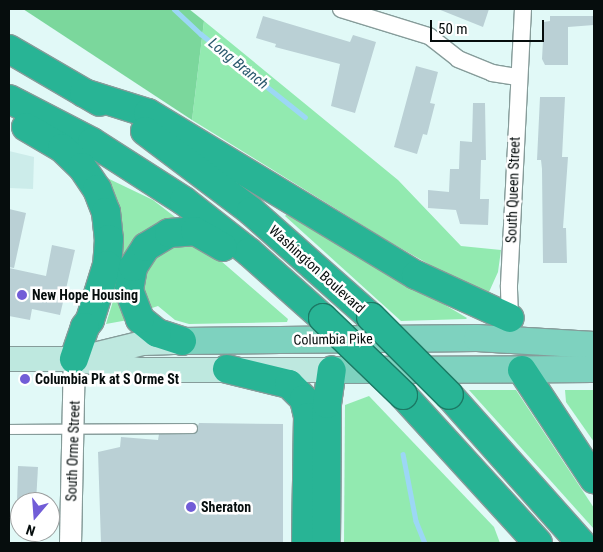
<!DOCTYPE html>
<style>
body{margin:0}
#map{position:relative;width:603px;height:552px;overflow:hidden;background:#e1f9f7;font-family:"Roboto Condensed",sans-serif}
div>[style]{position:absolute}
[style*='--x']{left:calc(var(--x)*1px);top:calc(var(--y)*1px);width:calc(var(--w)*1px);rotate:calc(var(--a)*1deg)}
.built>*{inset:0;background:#ccecea}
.green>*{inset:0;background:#92eab0}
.forest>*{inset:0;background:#7bd79c}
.stream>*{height:4.5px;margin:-2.25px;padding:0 2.25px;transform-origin:2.25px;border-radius:2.25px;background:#9cd7f5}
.building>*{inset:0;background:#bad0d5}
.roads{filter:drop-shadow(1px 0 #869c9a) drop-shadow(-1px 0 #869c9a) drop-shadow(0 1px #869c9a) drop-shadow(0 -1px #869c9a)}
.service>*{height:9px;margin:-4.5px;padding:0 4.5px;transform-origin:4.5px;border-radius:4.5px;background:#fff}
.minor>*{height:16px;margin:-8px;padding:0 8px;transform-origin:8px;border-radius:8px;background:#fff}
.tertiary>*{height:21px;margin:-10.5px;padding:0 10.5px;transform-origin:10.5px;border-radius:10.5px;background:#fff}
.secondary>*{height:24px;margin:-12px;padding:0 12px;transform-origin:12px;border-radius:12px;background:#bee8df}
.primary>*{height:26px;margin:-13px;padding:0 13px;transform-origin:13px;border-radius:13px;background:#7ed2bf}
.motorway>*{height:28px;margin:-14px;padding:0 14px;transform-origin:14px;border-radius:14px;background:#28b495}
.bridges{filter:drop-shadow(1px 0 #1c7a65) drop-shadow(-1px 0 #1c7a65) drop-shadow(0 1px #1c7a65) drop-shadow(0 -1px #1c7a65)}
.motorway-bridge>*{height:28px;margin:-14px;padding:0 14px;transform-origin:14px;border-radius:14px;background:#28b495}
.dots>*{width:14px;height:14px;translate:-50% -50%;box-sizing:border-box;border:2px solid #fff;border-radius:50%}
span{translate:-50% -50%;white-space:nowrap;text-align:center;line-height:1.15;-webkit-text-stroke:5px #fff;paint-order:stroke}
.street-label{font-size:14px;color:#060d0d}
.poi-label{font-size:14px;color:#060d0d;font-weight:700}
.left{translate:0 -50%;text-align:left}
.water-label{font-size:15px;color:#2c5a6f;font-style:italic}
.frame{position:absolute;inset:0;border:10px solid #060d0d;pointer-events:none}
.north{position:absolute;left:10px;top:492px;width:50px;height:50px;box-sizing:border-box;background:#fff;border:1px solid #9b9e9e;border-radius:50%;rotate:198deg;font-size:14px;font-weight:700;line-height:20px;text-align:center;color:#060d0d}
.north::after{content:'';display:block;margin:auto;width:18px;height:22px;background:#715dd7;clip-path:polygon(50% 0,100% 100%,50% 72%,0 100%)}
.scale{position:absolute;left:430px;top:20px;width:114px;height:22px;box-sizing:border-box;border:2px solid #060d0d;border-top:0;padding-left:6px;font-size:15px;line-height:18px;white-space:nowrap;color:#060d0d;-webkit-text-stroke:4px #fff;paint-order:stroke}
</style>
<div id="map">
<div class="built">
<i style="clip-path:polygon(9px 151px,34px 157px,33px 189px,9px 188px)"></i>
</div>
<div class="green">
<i style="clip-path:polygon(204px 21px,398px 180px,461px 246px,501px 250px,498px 272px,489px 292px,467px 286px,388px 241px,192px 120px)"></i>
<i style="clip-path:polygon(105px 177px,153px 200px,184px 224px,123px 262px,122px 226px,117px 203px)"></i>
<i style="clip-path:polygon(289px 212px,467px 318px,466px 319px,401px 321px,285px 216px)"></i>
<i style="clip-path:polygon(187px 242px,206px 248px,288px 319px,287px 322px,189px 324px,175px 320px,158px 306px,149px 309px,143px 286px,148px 264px,163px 248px)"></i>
<i style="clip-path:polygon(120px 278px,128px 320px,106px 324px)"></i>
<i style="clip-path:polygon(469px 390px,516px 390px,594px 508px,594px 529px)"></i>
<i style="clip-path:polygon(565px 390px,594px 390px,594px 442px,566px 402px)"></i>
<i style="clip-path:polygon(369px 396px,494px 527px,500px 543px,344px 543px,345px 405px)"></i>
</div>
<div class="forest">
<i style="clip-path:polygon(23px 9px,189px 9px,204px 21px,192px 120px)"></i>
</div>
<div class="stream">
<i style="--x:174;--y:9;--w:37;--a:43"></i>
<i style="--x:201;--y:34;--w:133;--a:38.6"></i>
<i style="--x:403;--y:454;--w:68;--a:79"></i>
<i style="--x:416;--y:521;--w:24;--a:68"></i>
</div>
<div class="building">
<i style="clip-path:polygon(438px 9px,489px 9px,483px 27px)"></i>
<i style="clip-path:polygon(263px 16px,350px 42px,353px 35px,376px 42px,355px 113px,331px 106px,340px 64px,275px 47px,276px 44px,256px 38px)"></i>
<i style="clip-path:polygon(550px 16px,594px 16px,594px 25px,568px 27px,568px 65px,545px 65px,542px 59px,544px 22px,550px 21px)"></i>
<i style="clip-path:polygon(416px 66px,438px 72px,430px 103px,435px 104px,427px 135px,423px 134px,417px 154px,394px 147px)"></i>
<i style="clip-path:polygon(540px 97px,565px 97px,562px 157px,568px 157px,563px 228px,566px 228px,567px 263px,543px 263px,542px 169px,541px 160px,537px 160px)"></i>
<i style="clip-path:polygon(473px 103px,485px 103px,486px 160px,481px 160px,480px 199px,489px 199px,488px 225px,460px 224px,456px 210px,428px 208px,428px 190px,449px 192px,450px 169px,459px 169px,460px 141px,472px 142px)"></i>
<i style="clip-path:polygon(9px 209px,26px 213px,14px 268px,9px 267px)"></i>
<i style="clip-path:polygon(52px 245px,75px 250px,60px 315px,32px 309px,30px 320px,9px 316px,9px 268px,46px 276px)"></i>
<i style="clip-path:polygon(199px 423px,283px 424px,283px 543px,101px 543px,98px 452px,120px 447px,121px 437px,158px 440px,159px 434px,195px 434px)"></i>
<i style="clip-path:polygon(18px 466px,38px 467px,36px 502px,17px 502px)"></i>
</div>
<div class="roads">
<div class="service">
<i style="--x:9;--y:429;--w:183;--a:-0.3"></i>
</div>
<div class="minor">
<i style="--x:341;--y:9;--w:92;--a:17.1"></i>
<i style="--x:429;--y:36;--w:37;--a:38"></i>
<i style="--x:458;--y:59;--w:37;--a:22"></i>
<i style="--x:492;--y:73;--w:26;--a:9"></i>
<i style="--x:510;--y:318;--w:33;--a:-92"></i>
<i style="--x:509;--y:285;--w:276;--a:-87.1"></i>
</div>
<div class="tertiary">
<i style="--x:70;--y:543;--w:184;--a:-88.8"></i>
</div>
<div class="secondary">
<i style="--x:86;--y:357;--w:59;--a:-13.8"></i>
<i style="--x:143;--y:343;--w:38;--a:-2"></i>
<i style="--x:9;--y:359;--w:65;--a:0"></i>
<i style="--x:74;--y:359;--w:66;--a:9.6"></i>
<i style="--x:139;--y:370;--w:193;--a:0"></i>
</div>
<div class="primary">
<i style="--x:182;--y:341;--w:295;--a:-0.6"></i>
<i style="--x:477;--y:338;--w:117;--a:3.4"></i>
<i style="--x:332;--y:370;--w:262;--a:-0.2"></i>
</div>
<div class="motorway">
<i style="--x:9;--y:49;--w:105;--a:30.2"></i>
<i style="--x:84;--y:93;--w:67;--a:17.4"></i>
<i style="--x:148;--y:113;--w:313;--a:31.2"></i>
<i style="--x:416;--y:275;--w:103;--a:24.6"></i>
<i style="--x:9;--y:99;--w:93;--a:27.4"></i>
<i style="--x:92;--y:142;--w:109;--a:32.7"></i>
<i style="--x:184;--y:201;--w:83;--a:38.1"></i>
<i style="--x:249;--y:252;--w:99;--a:41.7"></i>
<i style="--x:26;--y:127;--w:42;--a:30.3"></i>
<i style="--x:62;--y:148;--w:28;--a:44"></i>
<i style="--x:82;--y:167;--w:27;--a:56"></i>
<i style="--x:97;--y:189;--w:25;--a:69"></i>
<i style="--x:106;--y:212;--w:27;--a:84"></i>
<i style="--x:109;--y:239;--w:26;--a:94"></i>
<i style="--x:107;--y:265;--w:58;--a:107.2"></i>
<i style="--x:90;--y:320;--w:9;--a:126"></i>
<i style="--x:85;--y:327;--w:34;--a:109"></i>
<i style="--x:145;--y:131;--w:133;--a:37"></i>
<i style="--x:251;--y:211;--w:160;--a:41.5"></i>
<i style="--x:182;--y:341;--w:26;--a:-162"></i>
<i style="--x:157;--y:333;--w:22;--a:-141"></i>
<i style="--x:140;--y:319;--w:31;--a:-111"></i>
<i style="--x:129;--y:290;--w:23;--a:-80"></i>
<i style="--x:133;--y:267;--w:24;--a:-57"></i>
<i style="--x:146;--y:247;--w:27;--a:-31"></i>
<i style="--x:169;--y:233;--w:26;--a:-4"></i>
<i style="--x:195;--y:231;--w:32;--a:30"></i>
<i style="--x:227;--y:369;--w:64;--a:13.6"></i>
<i style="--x:289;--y:384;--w:21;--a:45"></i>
<i style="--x:304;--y:399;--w:18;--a:77"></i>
<i style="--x:308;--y:417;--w:126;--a:90.9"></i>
<i style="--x:522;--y:370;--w:131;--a:56.6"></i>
<i style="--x:403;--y:395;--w:200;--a:47.6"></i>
<i style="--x:449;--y:395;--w:198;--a:48.3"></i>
<i style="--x:326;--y:543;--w:139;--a:-89.6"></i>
<i style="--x:327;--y:404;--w:34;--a:-82"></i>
</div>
</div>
<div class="bridges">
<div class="motorway-bridge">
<i style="--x:371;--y:317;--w:110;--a:45"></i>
<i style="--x:323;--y:318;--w:111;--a:43.9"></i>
</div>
</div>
<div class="dots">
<i style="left:22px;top:295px;background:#715dd7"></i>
<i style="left:25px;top:379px;background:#715dd7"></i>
<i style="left:191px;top:507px;background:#715dd7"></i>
</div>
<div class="street-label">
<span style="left:513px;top:190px;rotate:-88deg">South Queen Street</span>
<span style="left:317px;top:269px;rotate:42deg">Washington Boulevard</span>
<span style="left:333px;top:339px;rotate:-1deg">Columbia Pike</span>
<span style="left:73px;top:451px;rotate:-88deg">South Orme Street</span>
</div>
<div class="poi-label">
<span class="left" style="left:32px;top:295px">New Hope Housing</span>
<span class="left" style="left:35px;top:379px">Columbia Pk at S Orme St</span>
<span class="left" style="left:201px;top:507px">Sheraton</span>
</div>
<div class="water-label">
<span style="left:238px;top:64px;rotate:39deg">Long Branch</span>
</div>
<div class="frame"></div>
<div class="north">N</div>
<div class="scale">50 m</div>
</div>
